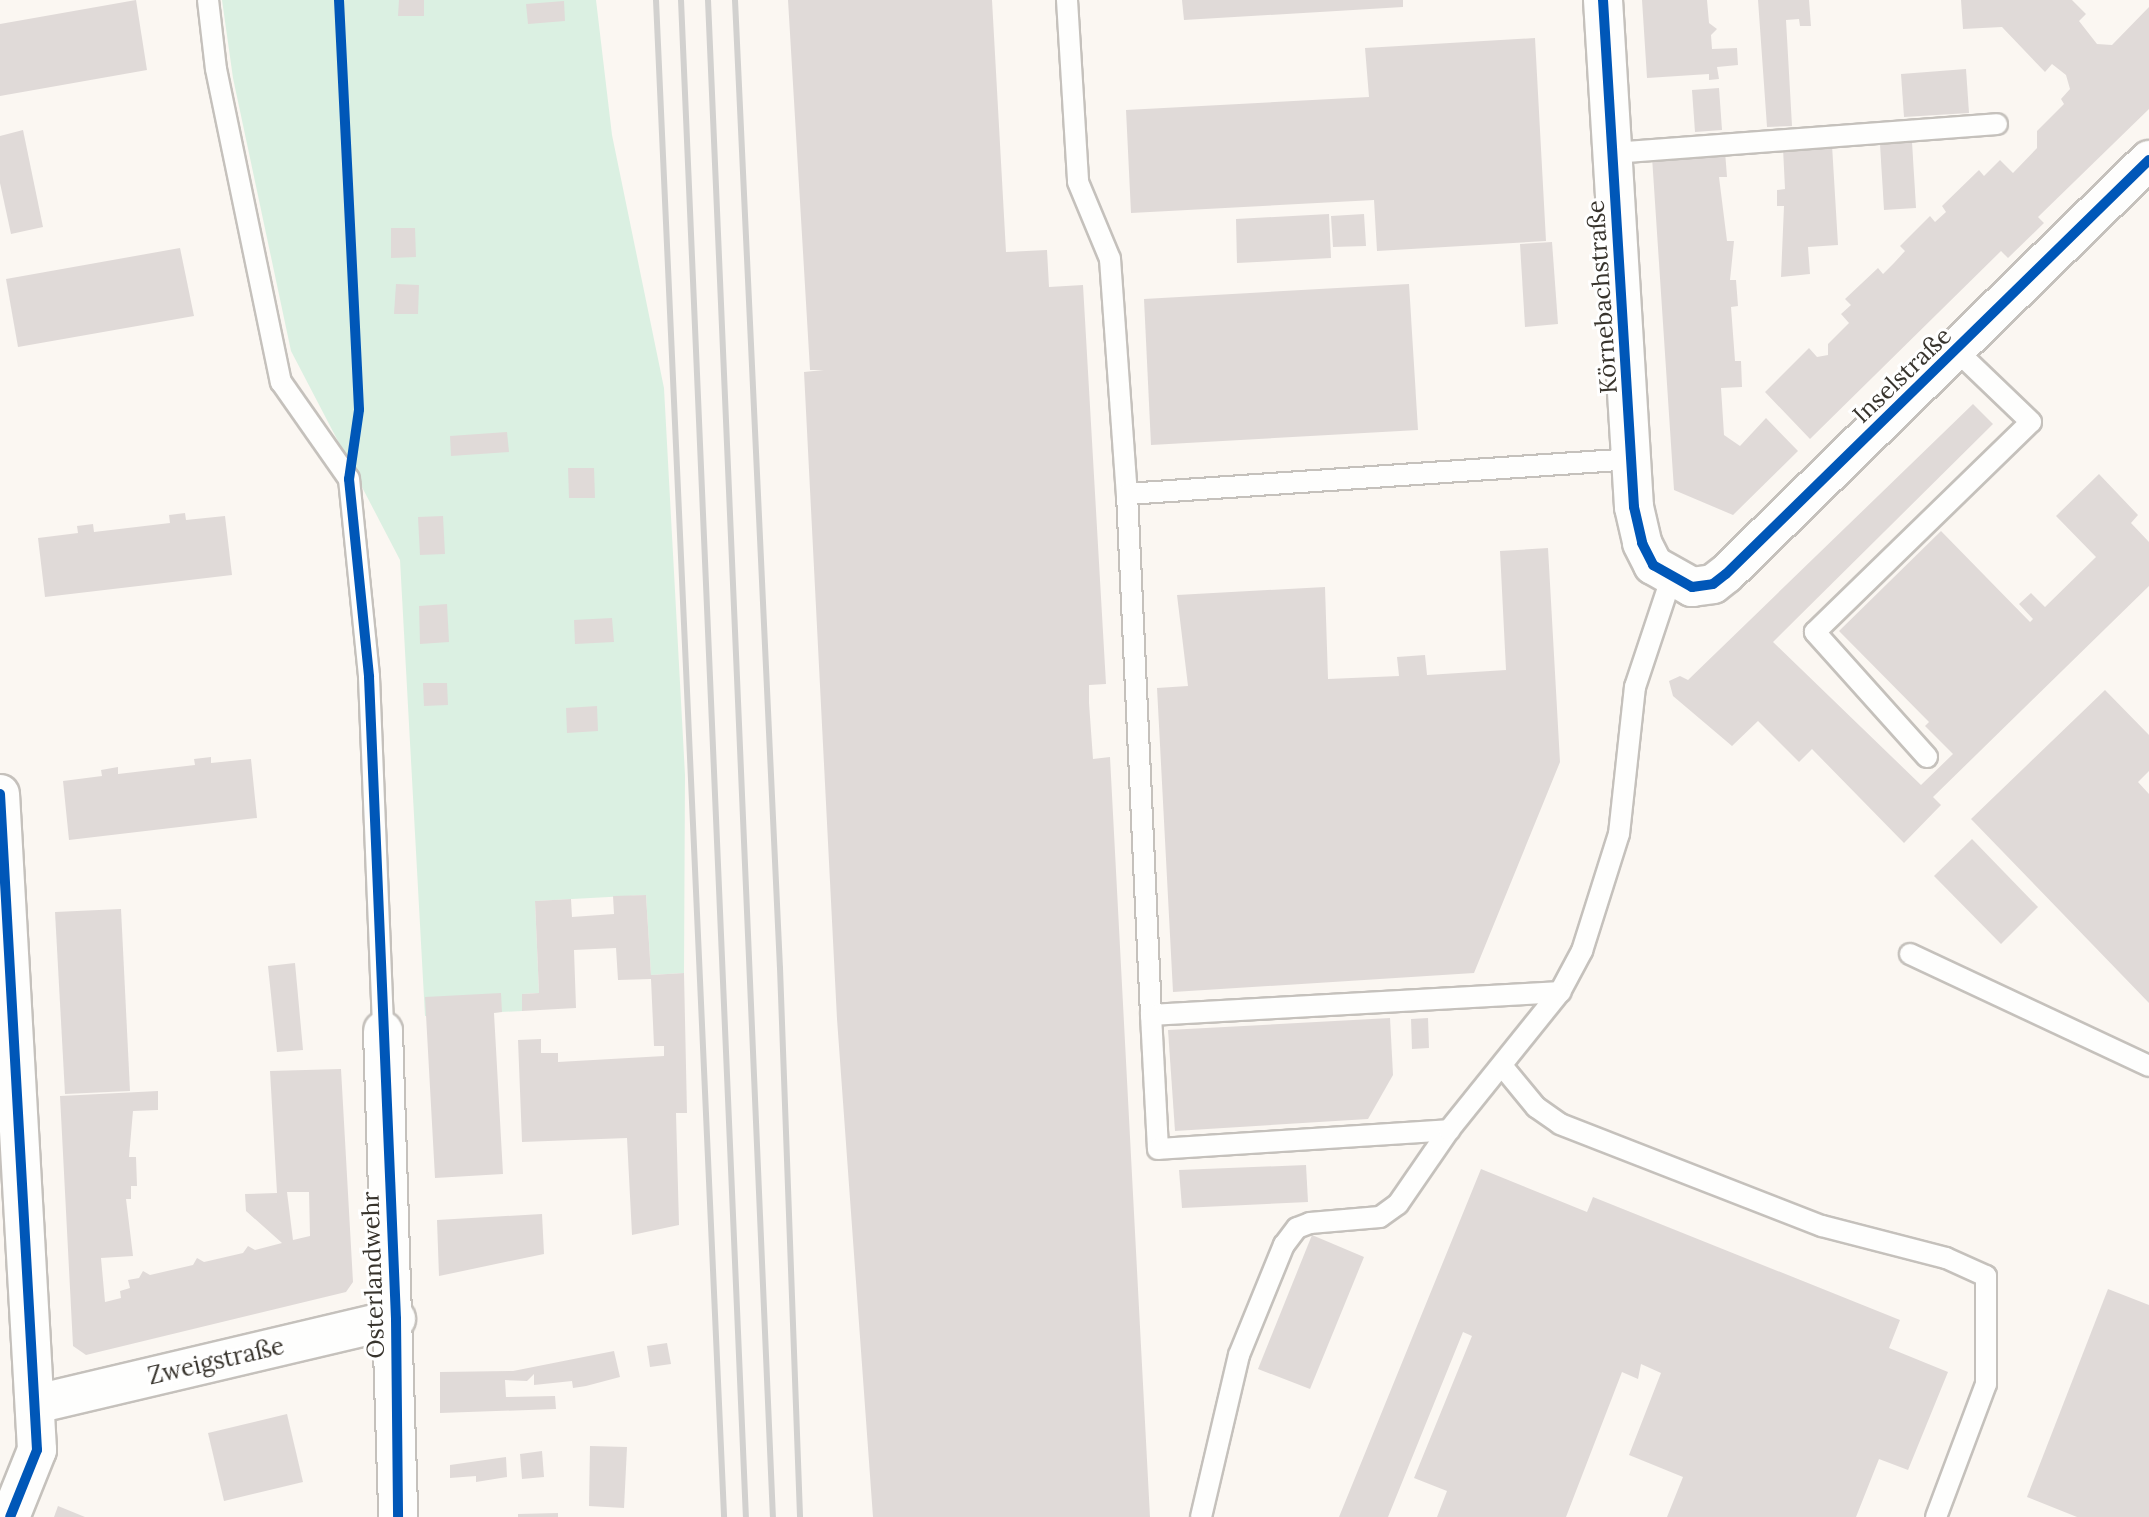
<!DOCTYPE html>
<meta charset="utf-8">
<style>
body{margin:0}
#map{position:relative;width:2149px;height:1517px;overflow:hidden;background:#fbf7f2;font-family:Lora,serif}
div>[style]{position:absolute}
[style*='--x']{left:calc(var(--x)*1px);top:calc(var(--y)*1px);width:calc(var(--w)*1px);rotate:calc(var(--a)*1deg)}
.green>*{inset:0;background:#dbf0e2}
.building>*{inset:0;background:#e0dad8}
.roads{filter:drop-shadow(2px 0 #c5c1bc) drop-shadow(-2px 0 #c5c1bc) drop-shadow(0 2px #c5c1bc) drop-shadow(0 -2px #c5c1bc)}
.lane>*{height:20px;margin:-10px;padding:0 10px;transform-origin:10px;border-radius:10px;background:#fefefd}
.street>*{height:38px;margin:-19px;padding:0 19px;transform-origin:19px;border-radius:19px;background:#fefefd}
.rail>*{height:6px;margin:-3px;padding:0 3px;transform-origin:3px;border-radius:3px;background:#d2d1cf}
.cycleway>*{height:10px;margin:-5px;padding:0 5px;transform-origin:5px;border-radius:5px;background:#0057b8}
span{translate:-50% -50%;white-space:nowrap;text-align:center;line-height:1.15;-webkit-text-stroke:6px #fff;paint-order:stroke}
.street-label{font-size:24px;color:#38342d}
</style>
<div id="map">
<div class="green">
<i style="clip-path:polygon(222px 0,596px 0,612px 135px,664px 388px,685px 775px,684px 973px,651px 975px,646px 895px,535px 901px,539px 993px,522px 994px,522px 1011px,425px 1016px,400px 560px,291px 351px,233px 78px)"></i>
</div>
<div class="building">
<i style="clip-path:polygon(136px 0,147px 70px,0 96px,0 24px)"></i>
<i style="clip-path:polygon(399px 0,424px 0,424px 16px,398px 16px)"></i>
<i style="clip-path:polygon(788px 0,992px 0,1006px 252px,1047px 250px,1049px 287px,1083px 285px,1106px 684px,1089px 685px,1089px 703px,1093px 759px,1110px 757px,1150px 1517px,873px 1517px,837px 1019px,804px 372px,824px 370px,810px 370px)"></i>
<i style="clip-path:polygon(1182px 0,1403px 0,1403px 7px,1184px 20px)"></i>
<i style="clip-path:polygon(1642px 0,1707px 0,1709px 23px,1717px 29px,1711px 35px,1712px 49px,1737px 48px,1738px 65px,1717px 67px,1719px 79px,1709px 80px,1709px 74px,1647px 78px)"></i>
<i style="clip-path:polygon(1758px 0,1809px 0,1811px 26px,1800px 26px,1799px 19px,1786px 20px,1792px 126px,1767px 127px)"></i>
<i style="clip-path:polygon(1961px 0,2072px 0,2086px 14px,2079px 21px,2097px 44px,2112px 45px,2149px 7px,2149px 109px,2038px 217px,2044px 223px,2008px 258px,2001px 251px,1810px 439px,1765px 392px,1809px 348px,1817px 357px,1828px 355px,1828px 344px,1849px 323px,1841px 314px,1851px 305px,1845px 299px,1878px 268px,1883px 274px,1894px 263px,1905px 251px,1900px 246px,1930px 216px,1935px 222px,1946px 212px,1942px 206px,1979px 170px,1984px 176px,2000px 160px,2013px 173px,2037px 148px,2037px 131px,2064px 104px,2061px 99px,2070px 89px,2066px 75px,2052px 64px,2045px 72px,2002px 27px,1963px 29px)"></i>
<i style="clip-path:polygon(564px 1px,565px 21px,528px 24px,526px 4px)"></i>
<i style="clip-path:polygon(1535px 38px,1546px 241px,1377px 251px,1374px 200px,1131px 213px,1126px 110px,1369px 97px,1365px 48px)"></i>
<i style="clip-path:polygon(1966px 69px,1969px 113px,1904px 117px,1901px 74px)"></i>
<i style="clip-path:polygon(1719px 88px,1722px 130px,1695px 132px,1692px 90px)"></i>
<i style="clip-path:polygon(23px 130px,43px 227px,11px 234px,0 183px,0 136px)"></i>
<i style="clip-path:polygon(1912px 142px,1916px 208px,1884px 210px,1880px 144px)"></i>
<i style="clip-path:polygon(1832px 145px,1838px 245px,1808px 247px,1810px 274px,1781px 277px,1784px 206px,1777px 206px,1777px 190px,1785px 189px,1783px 148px)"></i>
<i style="clip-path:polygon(1725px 151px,1727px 177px,1719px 177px,1727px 241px,1734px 241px,1730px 280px,1736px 280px,1738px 306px,1731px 307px,1735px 361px,1741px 361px,1742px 387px,1721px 388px,1724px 435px,1740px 446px,1766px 418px,1798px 451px,1733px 515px,1674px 490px,1652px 157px)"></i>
<i style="clip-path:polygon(1329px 214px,1331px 258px,1237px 263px,1236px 219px)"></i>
<i style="clip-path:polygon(1364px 214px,1366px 246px,1333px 247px,1331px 216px)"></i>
<i style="clip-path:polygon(391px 228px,415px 228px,416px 257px,391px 258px)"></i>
<i style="clip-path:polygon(1552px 242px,1558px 324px,1525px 327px,1520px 244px)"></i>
<i style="clip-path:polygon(180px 248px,194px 316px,18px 347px,6px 279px)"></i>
<i style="clip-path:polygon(396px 284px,419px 285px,418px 314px,394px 314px)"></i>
<i style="clip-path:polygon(1409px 284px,1418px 430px,1151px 445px,1144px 299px)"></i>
<i style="clip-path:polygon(1973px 404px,1993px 424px,1773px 642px,1921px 785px,1953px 754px,1925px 726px,1929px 722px,1839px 631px,1941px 531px,2030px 622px,2033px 619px,2019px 604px,2031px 593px,2045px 607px,2096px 557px,2056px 516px,2099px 474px,2138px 515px,2131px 523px,2149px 542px,2149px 586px,1933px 797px,1941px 805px,1904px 843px,1812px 749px,1799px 762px,1758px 721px,1732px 746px,1673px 696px,1669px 681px,1680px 676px,1688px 680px)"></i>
<i style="clip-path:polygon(507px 432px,509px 452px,451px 456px,450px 436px)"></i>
<i style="clip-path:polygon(568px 468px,594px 468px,595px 498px,569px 498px)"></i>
<i style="clip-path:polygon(185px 513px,186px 520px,225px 516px,232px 575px,45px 597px,38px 538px,78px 533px,77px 526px,93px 524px,94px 532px,170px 523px,169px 515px)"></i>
<i style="clip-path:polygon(443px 516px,445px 554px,420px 555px,418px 517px)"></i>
<i style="clip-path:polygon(1548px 548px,1560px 762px,1474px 973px,1173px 992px,1157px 688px,1188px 686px,1177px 595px,1325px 587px,1328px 679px,1399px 676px,1397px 657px,1425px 655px,1427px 675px,1506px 670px,1500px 551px)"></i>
<i style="clip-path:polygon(447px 604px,449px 642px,420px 644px,419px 606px)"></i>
<i style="clip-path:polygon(612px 618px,614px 642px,575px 644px,574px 620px)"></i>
<i style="clip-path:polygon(423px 683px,447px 683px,448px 705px,424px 706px)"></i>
<i style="clip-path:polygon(2105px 690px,2149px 735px,2149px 771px,2138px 782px,2149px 794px,2149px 1003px,1971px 819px)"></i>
<i style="clip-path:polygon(597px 706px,598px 731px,567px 733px,566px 708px)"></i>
<i style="clip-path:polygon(211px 757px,211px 763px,251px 759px,257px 818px,69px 840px,63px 781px,102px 776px,101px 770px,118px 767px,118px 774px,195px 765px,194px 759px)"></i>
<i style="clip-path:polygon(1972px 839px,2038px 907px,2001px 944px,1934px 876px)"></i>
<i style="clip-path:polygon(646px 895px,651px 975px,684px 973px,687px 1113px,676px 1113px,679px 1225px,632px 1235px,627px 1138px,522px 1142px,518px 1040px,541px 1039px,541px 1053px,558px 1053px,558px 1062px,664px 1056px,664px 1046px,654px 1046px,651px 979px,618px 980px,616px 948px,574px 950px,576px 1008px,522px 1011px,522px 994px,539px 993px,535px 901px,571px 899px,572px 917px,614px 914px,613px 896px)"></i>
<i style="clip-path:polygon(121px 909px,130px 1091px,65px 1094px,55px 912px)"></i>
<i style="clip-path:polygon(295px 963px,303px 1050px,277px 1052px,268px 966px)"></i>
<i style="clip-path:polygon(501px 993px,502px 1012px,494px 1013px,503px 1174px,435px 1178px,425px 997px)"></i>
<i style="clip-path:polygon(1390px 1018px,1393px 1075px,1368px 1119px,1175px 1131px,1168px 1030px)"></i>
<i style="clip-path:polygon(1428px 1018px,1429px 1048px,1412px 1049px,1411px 1019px)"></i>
<i style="clip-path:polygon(evenodd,341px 1069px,353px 1282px,346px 1292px,86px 1355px,73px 1346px,60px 1096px,158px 1091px,158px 1110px,133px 1111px,129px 1157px,136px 1157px,137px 1186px,131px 1186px,131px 1199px,126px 1199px,133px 1256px,101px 1258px,105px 1302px,121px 1298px,120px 1291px,130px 1288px,128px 1280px,139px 1278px,143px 1271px,150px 1275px,193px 1265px,197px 1258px,204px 1262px,243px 1253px,248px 1246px,255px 1250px,282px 1243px,246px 1211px,245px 1194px,277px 1193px,270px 1071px,341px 1069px,287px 1192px,309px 1192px,310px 1236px,293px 1240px,287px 1192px)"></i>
<i style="clip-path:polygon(1306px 1165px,1308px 1202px,1182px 1208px,1179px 1170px)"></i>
<i style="clip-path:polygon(1481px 1169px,1587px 1212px,1593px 1197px,1900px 1320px,1889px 1348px,1948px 1372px,1908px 1470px,1879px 1459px,1856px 1517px,1667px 1517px,1683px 1477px,1629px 1455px,1661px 1373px,1641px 1364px,1638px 1379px,1622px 1372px,1566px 1517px,1437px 1517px,1447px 1491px,1414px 1478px,1472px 1336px,1463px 1332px,1388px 1517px,1339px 1517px)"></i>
<i style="clip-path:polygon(542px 1214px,544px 1254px,439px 1276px,437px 1220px)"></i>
<i style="clip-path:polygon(1312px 1235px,1364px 1257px,1310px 1389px,1258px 1369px)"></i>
<i style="clip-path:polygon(2108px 1289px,2149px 1305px,2149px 1517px,2077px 1517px,2027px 1497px)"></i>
<i style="clip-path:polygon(667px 1343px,671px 1364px,650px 1367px,647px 1346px)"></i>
<i style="clip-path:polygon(614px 1351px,620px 1377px,586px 1386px,573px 1388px,572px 1381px,534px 1385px,534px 1374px,527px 1381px,505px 1380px,506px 1397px,555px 1396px,556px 1409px,440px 1413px,440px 1372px,513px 1371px)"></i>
<i style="clip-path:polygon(287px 1414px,303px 1482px,224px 1501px,208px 1433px)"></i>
<i style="clip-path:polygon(590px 1446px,627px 1447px,624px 1508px,589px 1506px)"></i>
<i style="clip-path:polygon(542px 1451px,544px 1477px,522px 1479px,520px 1454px)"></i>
<i style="clip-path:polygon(506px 1457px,507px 1477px,476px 1482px,476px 1476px,450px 1478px,450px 1465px)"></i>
<i style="clip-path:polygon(58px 1506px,85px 1517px,54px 1517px)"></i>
<i style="clip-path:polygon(558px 1513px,558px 1517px,518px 1517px,518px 1514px)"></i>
</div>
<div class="roads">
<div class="lane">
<i style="--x:208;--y:0;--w:69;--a:83.4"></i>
<i style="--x:216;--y:69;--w:320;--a:78.3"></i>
<i style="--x:281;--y:382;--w:118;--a:55"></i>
<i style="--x:349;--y:479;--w:199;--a:84.2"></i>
<i style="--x:369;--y:677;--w:354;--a:87.7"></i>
<i style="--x:1067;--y:0;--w:182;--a:86.5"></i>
<i style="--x:1078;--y:182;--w:83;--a:67.4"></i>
<i style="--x:1110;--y:259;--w:236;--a:85.9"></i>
<i style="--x:1127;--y:494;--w:506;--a:-3.96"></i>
<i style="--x:1613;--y:153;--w:385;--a:-4.3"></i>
<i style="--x:1127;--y:494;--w:522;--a:87.36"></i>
<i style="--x:1151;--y:1015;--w:410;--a:-3.2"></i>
<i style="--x:1560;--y:992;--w:47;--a:-61.8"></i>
<i style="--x:1582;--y:951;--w:123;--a:-72.5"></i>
<i style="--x:1619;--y:834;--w:148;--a:-83.8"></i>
<i style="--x:1635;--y:687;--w:114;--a:-71.6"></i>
<i style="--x:1927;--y:757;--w:168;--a:-131.9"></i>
<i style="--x:1815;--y:632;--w:301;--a:-44.2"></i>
<i style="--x:2031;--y:422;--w:104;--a:-136.2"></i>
<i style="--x:1910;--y:954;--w:264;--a:25.1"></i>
<i style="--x:1151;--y:1015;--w:134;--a:87"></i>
<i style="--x:1158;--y:1149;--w:292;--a:-3.7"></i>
<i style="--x:1503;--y:1067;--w:52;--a:50.5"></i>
<i style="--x:1536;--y:1107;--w:29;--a:35"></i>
<i style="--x:1560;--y:1124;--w:281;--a:21.3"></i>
<i style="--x:1822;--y:1226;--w:128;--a:14.5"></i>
<i style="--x:1946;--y:1258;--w:44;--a:24.2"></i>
<i style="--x:1986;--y:1276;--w:108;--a:90"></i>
<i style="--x:1986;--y:1384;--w:142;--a:110.6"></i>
<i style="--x:1201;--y:1517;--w:166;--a:-76.8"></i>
<i style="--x:1239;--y:1355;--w:119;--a:-67.8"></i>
<i style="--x:1284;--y:1245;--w:21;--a:-53"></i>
<i style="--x:1297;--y:1228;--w:14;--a:-21"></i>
<i style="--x:1310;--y:1223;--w:70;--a:-4.9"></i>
<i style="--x:1380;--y:1217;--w:22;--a:-36"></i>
<i style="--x:1398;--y:1204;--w:90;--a:-55.4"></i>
<i style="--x:1449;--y:1130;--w:177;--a:-51.2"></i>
</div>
<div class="street">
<i style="--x:1603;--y:0;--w:508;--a:86.5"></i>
<i style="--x:1634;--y:507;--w:37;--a:77"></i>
<i style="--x:1642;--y:543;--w:25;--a:63"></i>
<i style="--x:1653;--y:565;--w:45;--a:29.4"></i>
<i style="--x:1692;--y:587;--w:21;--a:-8"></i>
<i style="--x:1713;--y:584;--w:16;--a:-38"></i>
<i style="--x:1726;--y:574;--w:592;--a:-44.38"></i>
<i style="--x:0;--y:794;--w:657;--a:86.77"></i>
<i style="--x:37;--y:1450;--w:72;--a:111.9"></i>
<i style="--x:383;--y:1031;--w:486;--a:88.2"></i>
<i style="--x:36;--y:1404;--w:370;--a:-13.3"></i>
</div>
</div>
<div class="rail">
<i style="--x:656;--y:0;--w:1519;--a:87.43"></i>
<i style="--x:681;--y:0;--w:1518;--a:87.55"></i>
<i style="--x:708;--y:0;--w:1518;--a:87.55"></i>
<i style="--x:735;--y:0;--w:969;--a:87.34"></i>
<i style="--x:780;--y:968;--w:549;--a:87.91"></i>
</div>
<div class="cycleway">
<i style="--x:339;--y:0;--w:410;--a:87.2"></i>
<i style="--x:359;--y:410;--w:70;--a:98.2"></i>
<i style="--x:349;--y:479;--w:199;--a:84.2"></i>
<i style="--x:369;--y:677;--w:643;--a:87.59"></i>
<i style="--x:396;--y:1319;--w:198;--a:89.4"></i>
<i style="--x:1603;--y:0;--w:508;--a:86.5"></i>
<i style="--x:1634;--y:507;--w:37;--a:77"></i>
<i style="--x:1642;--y:543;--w:25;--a:63"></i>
<i style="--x:1653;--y:565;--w:45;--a:29.4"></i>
<i style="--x:1692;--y:587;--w:21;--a:-8"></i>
<i style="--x:1713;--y:584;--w:16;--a:-38"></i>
<i style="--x:1726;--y:574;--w:592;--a:-44.38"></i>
<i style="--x:0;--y:794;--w:657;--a:86.77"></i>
<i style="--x:37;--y:1450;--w:72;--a:111.9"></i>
</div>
<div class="street-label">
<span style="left:1602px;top:297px;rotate:-94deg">Körnebachstraße</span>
<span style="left:1902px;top:375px;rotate:-44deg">Inselstraße</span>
<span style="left:373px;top:1275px;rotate:-92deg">Osterlandwehr</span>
<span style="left:216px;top:1361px;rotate:-13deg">Zweigstraße</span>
</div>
</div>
